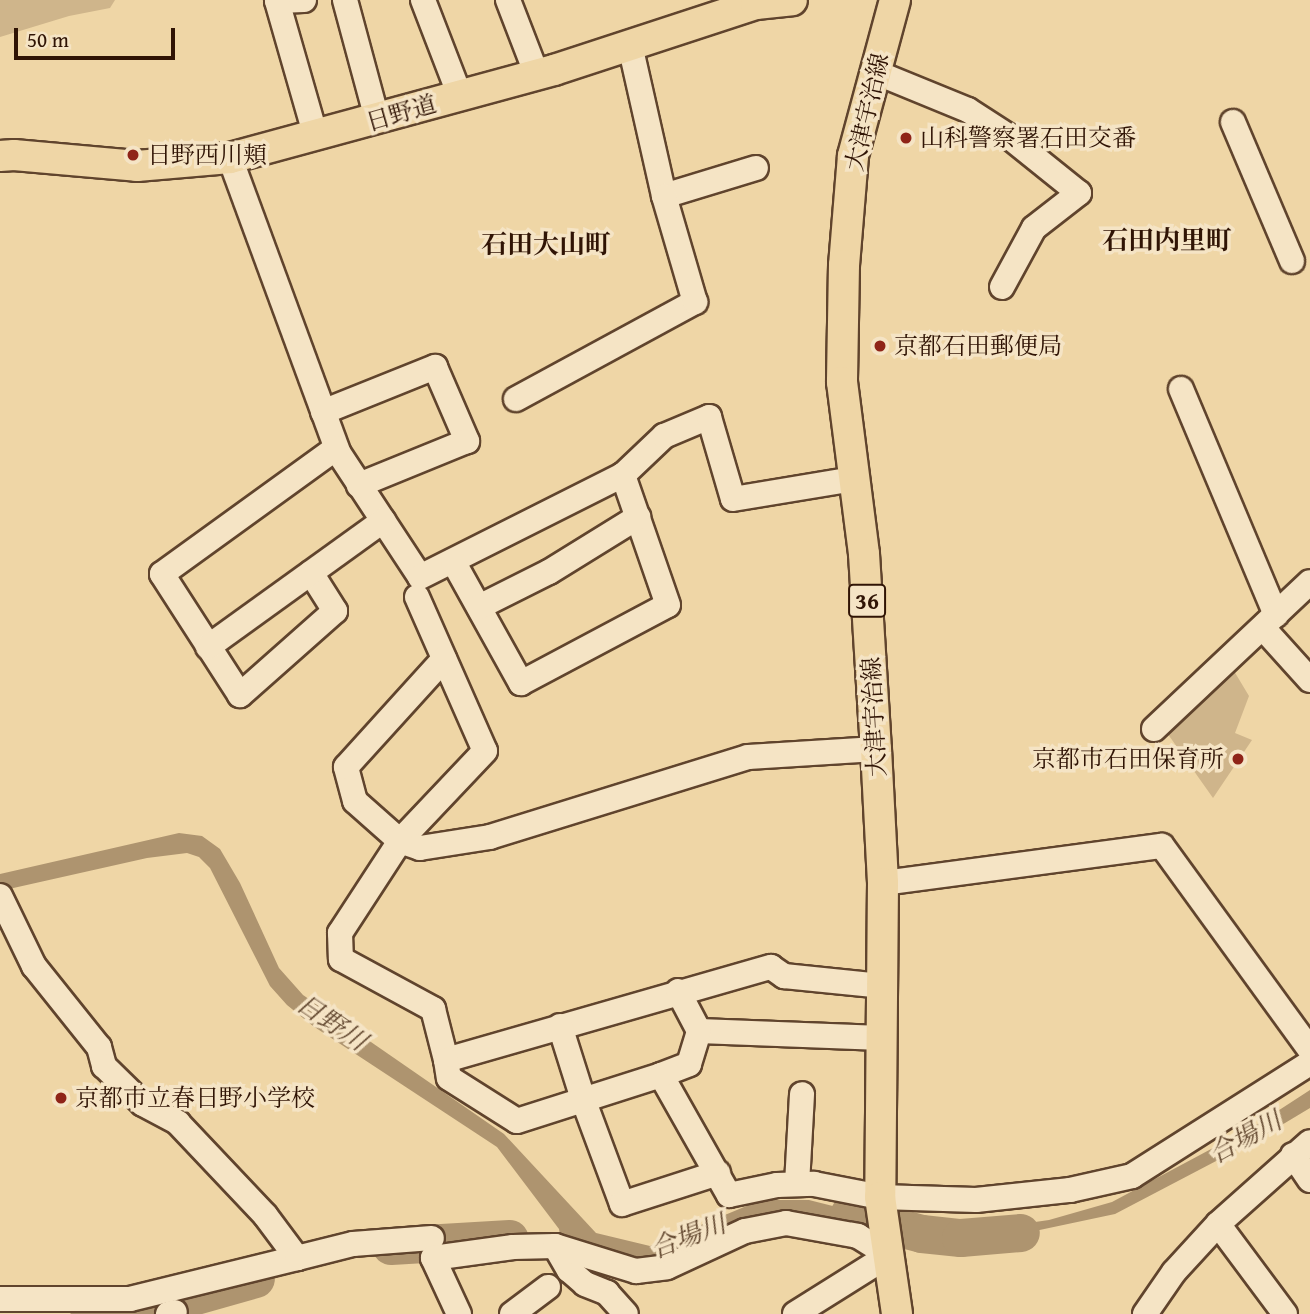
<!DOCTYPE html>
<meta charset="utf-8">
<style>
body{margin:0}
#map{position:relative;width:1310px;height:1314px;overflow:hidden;background:#efd6a6;font-family:"Gentium Book Plus","Noto Serif JP",serif}
div>[style]{position:absolute}
[style*='--x']{left:calc(var(--x)*1px);top:calc(var(--y)*1px);width:calc(var(--w)*1px);rotate:calc(var(--a)*1deg)}
.green>*{inset:0;background:#cfb58b}
.water>*{inset:0;background:#ae946f}
.river>*{height:38px;margin:-19px;padding:0 19px;transform-origin:19px;border-radius:19px;background:#ae946f}
.roads{filter:drop-shadow(2px 0 #60442d) drop-shadow(-2px 0 #60442d) drop-shadow(0 2px #60442d) drop-shadow(0 -2px #60442d)}
.minor>*{height:24px;margin:-12px;padding:0 12px;transform-origin:12px;border-radius:12px;background:#f5e4c5}
.major>*{height:30px;margin:-15px;padding:0 15px;transform-origin:15px;border-radius:15px;background:#efd6a6}
.dots>*{width:19px;height:19px;translate:-50% -50%;box-sizing:border-box;border:4px solid #f5e4c5;border-radius:50%}
span{translate:-50% -50%;white-space:nowrap;text-align:center;line-height:1.15;-webkit-text-stroke:7px #f5e4c5;paint-order:stroke}
.shield-label span{padding:2px 5px;background:#f5e4c5;border:2px solid;border-radius:5px;-webkit-text-stroke-width:0}
.shield-label{font-size:23px;color:#301405;font-weight:700}
.street-label{font-size:24px;color:#301405}
.poi-label{font-size:24px;color:#301405}
.left{translate:0 -50%;text-align:left}
.right{translate:-100% -50%;text-align:right}
.neighbourhood-label{font-size:26px;color:#301405;font-weight:700}
.water-label{font-size:26px;color:#62472f;font-style:italic}
.scale{position:absolute;left:14px;top:28px;width:161px;height:32px;box-sizing:border-box;border:4px solid #301405;border-top:0;padding-left:9px;font-size:21px;line-height:24px;white-space:nowrap;color:#301405;-webkit-text-stroke:5px #f5e4c5;paint-order:stroke}
</style>
<div id="map">
<div class="green">
<i style="clip-path:polygon(0 0,115px 0,110px 8px,69px 16px,0 37px)"></i>
<i style="clip-path:polygon(1234px 671px,1249px 696px,1235px 733px,1252px 740px,1213px 798px,1165px 730px)"></i>
</div>
<div class="water">
<i style="clip-path:polygon(179px 833px,202px 836px,220px 849px,240px 883px,279px 968px,303px 995px,504px 1134px,596px 1233px,650px 1246px,761px 1200px,809px 1200px,896px 1222px,985px 1229px,1049px 1220px,1112px 1202px,1256px 1125px,1310px 1090px,1310px 1108px,1260px 1138px,1115px 1214px,988px 1241px,786px 1210px,743px 1220px,655px 1260px,561px 1241px,559px 1229px,497px 1147px,313px 1026px,287px 1005px,270px 986px,210px 868px,199px 857px,187px 853px,147px 858px,0 891px,0 874px)"></i>
</div>
<div class="river">
<i style="--x:849;--y:1215;--w:75;--a:14.6"></i>
<i style="--x:922;--y:1234;--w:39;--a:6"></i>
<i style="--x:961;--y:1238;--w:60;--a:-4.8"></i>
<i style="--x:391;--y:1246;--w:119;--a:-3.4"></i>
<i style="--x:89;--y:1309;--w:61;--a:0"></i>
<i style="--x:150;--y:1309;--w:110;--a:-15.8"></i>
</div>
<div class="roads">
<div class="minor">
<i style="--x:304;--y:0;--w:27;--a:178"></i>
<i style="--x:277;--y:1;--w:141;--a:74"></i>
<i style="--x:345;--y:0;--w:123;--a:74.9"></i>
<i style="--x:423;--y:0;--w:103;--a:68.9"></i>
<i style="--x:508;--y:0;--w:80;--a:68.9"></i>
<i style="--x:630;--y:45;--w:155;--a:77.3"></i>
<i style="--x:664;--y:196;--w:96;--a:-16.9"></i>
<i style="--x:875;--y:72;--w:100;--a:22.2"></i>
<i style="--x:968;--y:110;--w:48;--a:33"></i>
<i style="--x:1008;--y:136;--w:91;--a:38.8"></i>
<i style="--x:1079;--y:193;--w:57;--a:142.1"></i>
<i style="--x:1034;--y:228;--w:67;--a:118.5"></i>
<i style="--x:1233;--y:122;--w:151;--a:67"></i>
<i style="--x:230;--y:158;--w:313;--a:69.8"></i>
<i style="--x:338;--y:452;--w:149;--a:56.7"></i>
<i style="--x:420;--y:577;--w:227;--a:-26.7"></i>
<i style="--x:623;--y:475;--w:57;--a:-43.6"></i>
<i style="--x:664;--y:436;--w:49;--a:-22.9"></i>
<i style="--x:709;--y:417;--w:85;--a:73.7"></i>
<i style="--x:733;--y:499;--w:123;--a:-9.4"></i>
<i style="--x:1181;--y:389;--w:245;--a:67.2"></i>
<i style="--x:516;--y:399;--w:204;--a:-28.5"></i>
<i style="--x:695;--y:302;--w:110;--a:-106.3"></i>
<i style="--x:323;--y:412;--w:121;--a:-21.9"></i>
<i style="--x:435;--y:367;--w:81;--a:66.6"></i>
<i style="--x:467;--y:441;--w:117;--a:157.8"></i>
<i style="--x:453;--y:561;--w:140;--a:60.9"></i>
<i style="--x:521;--y:683;--w:166;--a:-28"></i>
<i style="--x:668;--y:605;--w:138;--a:-109.1"></i>
<i style="--x:311;--y:573;--w:45;--a:57.7"></i>
<i style="--x:335;--y:611;--w:127;--a:138.5"></i>
<i style="--x:240;--y:695;--w:144;--a:-122.8"></i>
<i style="--x:162;--y:574;--w:215;--a:-35.9"></i>
<i style="--x:417;--y:597;--w:168;--a:66.2"></i>
<i style="--x:485;--y:751;--w:124;--a:133.4"></i>
<i style="--x:400;--y:841;--w:60;--a:-138.4"></i>
<i style="--x:355;--y:801;--w:35;--a:-105"></i>
<i style="--x:346;--y:767;--w:146;--a:-47.8"></i>
<i style="--x:479;--y:607;--w:78;--a:-26.6"></i>
<i style="--x:549;--y:572;--w:105;--a:-31.7"></i>
<i style="--x:1263;--y:628;--w:70;--a:47.9"></i>
<i style="--x:208;--y:647;--w:216;--a:-35.8"></i>
<i style="--x:1154;--y:729;--w:214;--a:-43.3"></i>
<i style="--x:876;--y:749;--w:128;--a:176.4"></i>
<i style="--x:748;--y:757;--w:270;--a:162.8"></i>
<i style="--x:490;--y:837;--w:71;--a:171.1"></i>
<i style="--x:420;--y:848;--w:21;--a:-161"></i>
<i style="--x:400;--y:841;--w:110;--a:123.1"></i>
<i style="--x:340;--y:933;--w:26;--a:88"></i>
<i style="--x:341;--y:959;--w:105;--a:28.5"></i>
<i style="--x:433;--y:1009;--w:53;--a:75.7"></i>
<i style="--x:446;--y:1060;--w:338;--a:-16"></i>
<i style="--x:771;--y:967;--w:16;--a:35"></i>
<i style="--x:784;--y:976;--w:100;--a:5.8"></i>
<i style="--x:883;--y:883;--w:281;--a:-7.6"></i>
<i style="--x:1162;--y:846;--w:252;--a:54"></i>
<i style="--x:0;--y:896;--w:78;--a:64.1"></i>
<i style="--x:34;--y:966;--w:104;--a:51.3"></i>
<i style="--x:99;--y:1047;--w:20;--a:75"></i>
<i style="--x:104;--y:1066;--w:54;--a:44.3"></i>
<i style="--x:143;--y:1104;--w:40;--a:28"></i>
<i style="--x:178;--y:1123;--w:127;--a:46.6"></i>
<i style="--x:265;--y:1215;--w:54;--a:53.3"></i>
<i style="--x:297;--y:1258;--w:172;--a:166.2"></i>
<i style="--x:130;--y:1299;--w:130;--a:180"></i>
<i style="--x:560;--y:1026;--w:77;--a:72.5"></i>
<i style="--x:583;--y:1099;--w:112;--a:69.6"></i>
<i style="--x:622;--y:1204;--w:101;--a:-17.9"></i>
<i style="--x:699;--y:1031;--w:183;--a:2.2"></i>
<i style="--x:446;--y:1060;--w:18;--a:81"></i>
<i style="--x:449;--y:1078;--w:80;--a:32.3"></i>
<i style="--x:517;--y:1121;--w:151;--a:-17.7"></i>
<i style="--x:661;--y:1075;--w:138;--a:60.5"></i>
<i style="--x:729;--y:1195;--w:49;--a:-11.8"></i>
<i style="--x:777;--y:1185;--w:37;--a:-2"></i>
<i style="--x:814;--y:1184;--w:67;--a:11.1"></i>
<i style="--x:880;--y:1197;--w:96;--a:1.8"></i>
<i style="--x:976;--y:1200;--w:95;--a:-6.1"></i>
<i style="--x:1070;--y:1190;--w:64;--a:-12.7"></i>
<i style="--x:1132;--y:1176;--w:211;--a:-32.4"></i>
<i style="--x:661;--y:1075;--w:30;--a:-21"></i>
<i style="--x:689;--y:1064;--w:34;--a:-73"></i>
<i style="--x:699;--y:1031;--w:45;--a:-117.7"></i>
<i style="--x:1293;--y:1155;--w:30;--a:56"></i>
<i style="--x:797;--y:1184;--w:90;--a:-86.8"></i>
<i style="--x:1218;--y:1224;--w:112;--a:53.3"></i>
<i style="--x:555;--y:1246;--w:28;--a:60"></i>
<i style="--x:569;--y:1270;--w:21;--a:41"></i>
<i style="--x:585;--y:1284;--w:24;--a:22"></i>
<i style="--x:607;--y:1293;--w:28;--a:48"></i>
<i style="--x:297;--y:1258;--w:58;--a:-14"></i>
<i style="--x:353;--y:1244;--w:79;--a:-4.3"></i>
<i style="--x:168;--y:1314;--w:7;--a:-16"></i>
<i style="--x:459;--y:1314;--w:62;--a:-114.9"></i>
<i style="--x:433;--y:1258;--w:81;--a:-7.8"></i>
<i style="--x:513;--y:1247;--w:42;--a:-1.4"></i>
<i style="--x:555;--y:1246;--w:85;--a:17.2"></i>
<i style="--x:636;--y:1271;--w:31;--a:-7"></i>
<i style="--x:667;--y:1267;--w:86;--a:-24.8"></i>
<i style="--x:745;--y:1231;--w:42;--a:-11"></i>
<i style="--x:786;--y:1223;--w:73;--a:10.2"></i>
<i style="--x:858;--y:1236;--w:36;--a:32"></i>
<i style="--x:889;--y:1255;--w:111;--a:147.9"></i>
<i style="--x:512;--y:1314;--w:45;--a:-36.9"></i>
<i style="--x:1145;--y:1314;--w:51;--a:-55.4"></i>
<i style="--x:1174;--y:1272;--w:65;--a:-47.5"></i>
<i style="--x:1218;--y:1224;--w:123;--a:-41.7"></i>
</div>
<div class="major">
<i style="--x:895;--y:0;--w:162;--a:105.1"></i>
<i style="--x:853;--y:156;--w:109;--a:94.7"></i>
<i style="--x:844;--y:265;--w:117;--a:91"></i>
<i style="--x:842;--y:382;--w:173;--a:82.7"></i>
<i style="--x:864;--y:554;--w:195;--a:86.5"></i>
<i style="--x:876;--y:749;--w:134;--a:87"></i>
<i style="--x:883;--y:883;--w:314;--a:90.5"></i>
<i style="--x:880;--y:1197;--w:118;--a:81.7"></i>
<i style="--x:0;--y:156;--w:14;--a:-4"></i>
<i style="--x:14;--y:155;--w:123;--a:5.1"></i>
<i style="--x:137;--y:166;--w:93;--a:-4.9"></i>
<i style="--x:230;--y:158;--w:336;--a:-15.2"></i>
<i style="--x:554;--y:70;--w:213;--a:-18.1"></i>
<i style="--x:756;--y:4;--w:36;--a:-6"></i>
</div>
</div>
<div class="dots">
<i style="left:906px;top:138px;background:#8f2418"></i>
<i style="left:133px;top:155px;background:#8f2418"></i>
<i style="left:880px;top:346px;background:#8f2418"></i>
<i style="left:1238px;top:759px;background:#8f2418"></i>
<i style="left:61px;top:1098px;background:#8f2418"></i>
</div>
<div class="shield-label">
<span style="left:867px;top:601px">36</span>
</div>
<div class="street-label">
<span style="left:867px;top:112px;rotate:-77deg">大津宇治線</span>
<span style="left:401px;top:113px;rotate:-16deg">日野道</span>
<span style="left:874px;top:717px;rotate:-93deg">大津宇治線</span>
</div>
<div class="poi-label">
<span class="left" style="left:920px;top:138px">山科警察署石田交番</span>
<span class="left" style="left:147px;top:155px">日野西川頬</span>
<span class="left" style="left:894px;top:346px">京都石田郵便局</span>
<span class="right" style="left:1224px;top:759px">京都市石田保育所</span>
<span class="left" style="left:75px;top:1098px">京都市立春日野小学校</span>
</div>
<div class="neighbourhood-label">
<span style="left:1167px;top:240px">石田内里町</span>
<span style="left:546px;top:244px">石田大山町</span>
</div>
<div class="water-label">
<span style="left:332px;top:1022px;rotate:34deg">日野川</span>
<span style="left:1245px;top:1137px;rotate:-29deg">合場川</span>
<span style="left:688px;top:1236px;rotate:-21deg">合場川</span>
</div>
<div class="scale">50 m</div>
</div>
